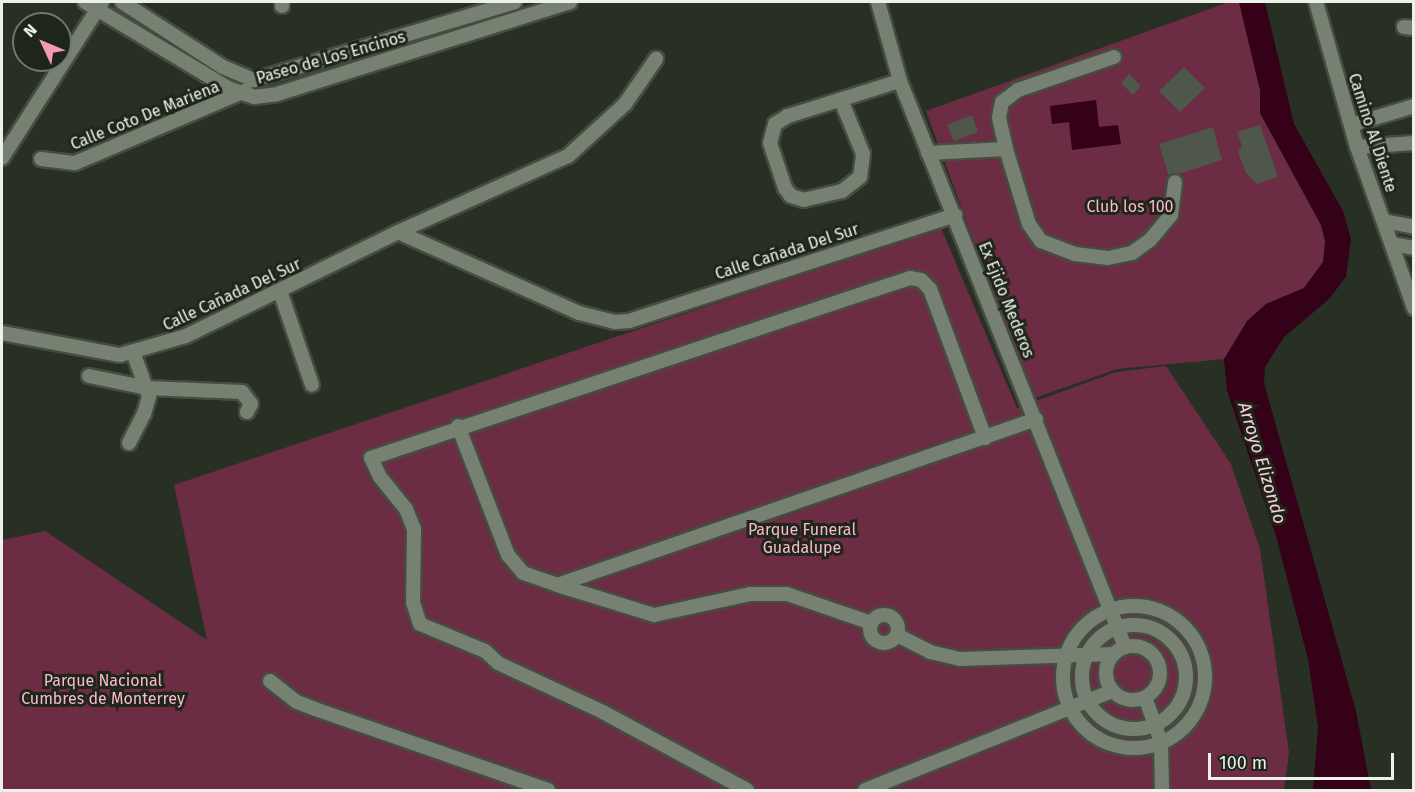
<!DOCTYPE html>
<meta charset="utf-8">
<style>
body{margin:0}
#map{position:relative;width:1415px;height:792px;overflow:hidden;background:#283023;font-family:"Fira Sans",sans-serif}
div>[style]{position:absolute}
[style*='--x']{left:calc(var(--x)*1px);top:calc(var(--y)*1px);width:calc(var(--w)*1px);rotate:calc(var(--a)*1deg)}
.green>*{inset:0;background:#6c2c44}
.water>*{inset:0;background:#340118}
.building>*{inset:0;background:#4e5749}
.roads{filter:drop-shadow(2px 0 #464c41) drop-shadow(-2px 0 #464c41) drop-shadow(0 2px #464c41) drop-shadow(0 -2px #464c41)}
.minor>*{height:14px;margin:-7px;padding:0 7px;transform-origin:7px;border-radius:7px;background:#778172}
.minor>.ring{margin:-7px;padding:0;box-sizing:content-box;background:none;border:14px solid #778172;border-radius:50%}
span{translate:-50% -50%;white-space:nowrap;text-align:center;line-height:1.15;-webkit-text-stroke:6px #1e261a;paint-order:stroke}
.street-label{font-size:16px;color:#ecf1e9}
.park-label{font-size:16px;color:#fbb9cd}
.water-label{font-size:18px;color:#fccedc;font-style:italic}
.frame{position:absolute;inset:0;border:3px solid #ecf1e9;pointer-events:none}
.north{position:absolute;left:12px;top:12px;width:60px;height:60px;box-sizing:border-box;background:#1e261a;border:2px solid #70776d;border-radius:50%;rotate:314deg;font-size:16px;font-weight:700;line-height:24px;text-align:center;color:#ecf1e9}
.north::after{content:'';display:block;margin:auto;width:21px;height:27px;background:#f09ab6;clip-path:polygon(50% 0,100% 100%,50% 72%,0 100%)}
.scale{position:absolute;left:1208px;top:753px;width:186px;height:27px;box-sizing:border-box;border:3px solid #ecf1e9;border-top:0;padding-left:8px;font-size:18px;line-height:21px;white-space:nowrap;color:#ecf1e9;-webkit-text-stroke:4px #1e261a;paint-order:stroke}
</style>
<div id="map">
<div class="green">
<i style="clip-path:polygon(1229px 2px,1239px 2px,1260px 90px,1260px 113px,1321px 225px,1326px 241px,1323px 262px,1304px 288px,1266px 304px,1224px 359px,1117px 369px,1032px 399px,926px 111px)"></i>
<i style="clip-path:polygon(941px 228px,1017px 408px,1116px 372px,1166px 366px,1231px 464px,1260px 549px,1289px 753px,1284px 790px,2px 790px,2px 540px,45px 531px,207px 640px,174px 485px)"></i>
</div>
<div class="water">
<i style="clip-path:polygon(1239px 2px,1265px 2px,1294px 124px,1343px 211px,1351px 239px,1346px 277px,1328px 300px,1284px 337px,1265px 367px,1264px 383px,1356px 711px,1371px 790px,1313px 790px,1318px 727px,1308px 659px,1276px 536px,1227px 391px,1224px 359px,1247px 321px,1266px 304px,1304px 288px,1323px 262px,1325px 241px,1321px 225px,1260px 113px,1260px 90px)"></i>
<i style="clip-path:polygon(1096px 100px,1099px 127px,1118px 125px,1121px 144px,1072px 150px,1069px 122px,1052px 124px,1050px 106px)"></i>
</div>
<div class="building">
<i style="clip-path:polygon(1184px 67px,1205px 88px,1180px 112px,1159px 91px)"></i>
<i style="clip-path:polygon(1129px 74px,1141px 86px,1133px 95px,1121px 83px)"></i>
<i style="clip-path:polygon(972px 115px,978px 132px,954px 141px,947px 125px)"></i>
<i style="clip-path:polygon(1260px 125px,1278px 177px,1257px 184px,1246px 173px,1238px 152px,1242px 146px,1237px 132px)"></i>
<i style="clip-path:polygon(1213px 127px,1222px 160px,1169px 177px,1159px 144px)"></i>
</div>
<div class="roads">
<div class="minor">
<i style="--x:85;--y:2;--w:169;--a:31"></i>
<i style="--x:230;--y:89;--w:25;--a:18"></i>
<i style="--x:254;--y:97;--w:23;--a:-7"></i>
<i style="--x:277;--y:94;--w:307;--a:-17.4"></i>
<i style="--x:122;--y:2;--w:120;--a:32.8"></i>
<i style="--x:223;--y:67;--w:34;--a:23"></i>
<i style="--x:254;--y:80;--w:272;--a:-16.6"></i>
<i style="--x:878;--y:2;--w:82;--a:74.4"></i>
<i style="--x:900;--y:81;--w:609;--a:68.32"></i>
<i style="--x:1316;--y:2;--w:151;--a:74.2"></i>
<i style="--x:1357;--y:147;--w:171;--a:70.5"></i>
<i style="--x:282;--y:6;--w:4;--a:-90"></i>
<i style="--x:1404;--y:27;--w:10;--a:6"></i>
<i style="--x:1114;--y:57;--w:102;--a:161"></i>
<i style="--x:1018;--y:90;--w:20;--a:143"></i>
<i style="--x:1002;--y:102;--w:16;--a:101"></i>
<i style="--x:999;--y:118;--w:32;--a:77"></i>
<i style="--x:1006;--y:149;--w:78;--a:73"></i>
<i style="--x:1029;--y:224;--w:21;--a:55"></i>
<i style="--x:1041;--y:241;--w:36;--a:21"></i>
<i style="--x:1075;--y:254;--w:33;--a:7"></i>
<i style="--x:1108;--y:258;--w:25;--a:-12"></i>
<i style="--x:1132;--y:253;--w:22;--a:-36"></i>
<i style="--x:1150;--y:240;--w:33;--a:-50"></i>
<i style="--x:1171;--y:215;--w:33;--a:-83"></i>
<i style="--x:841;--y:100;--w:58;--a:67.8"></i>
<i style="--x:863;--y:154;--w:23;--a:97"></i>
<i style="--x:860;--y:177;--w:23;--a:142"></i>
<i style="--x:842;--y:191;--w:39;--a:167"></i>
<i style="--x:804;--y:200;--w:14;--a:-163"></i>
<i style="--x:791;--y:196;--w:10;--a:-127"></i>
<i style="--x:785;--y:188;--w:47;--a:-108.4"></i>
<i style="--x:770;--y:143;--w:20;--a:-75"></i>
<i style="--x:775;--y:124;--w:15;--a:-32"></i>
<i style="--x:788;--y:116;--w:117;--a:-17.4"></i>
<i style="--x:1351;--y:125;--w:66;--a:-16.8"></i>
<i style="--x:1357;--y:147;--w:57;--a:-4"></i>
<i style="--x:928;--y:153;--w:78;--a:-2.9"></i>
<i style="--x:2;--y:158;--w:185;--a:-57.3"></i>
<i style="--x:41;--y:159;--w:34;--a:7"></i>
<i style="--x:75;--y:163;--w:185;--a:-23"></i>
<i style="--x:1384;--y:221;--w:31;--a:11"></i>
<i style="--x:398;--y:232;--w:198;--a:24.1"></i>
<i style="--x:579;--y:313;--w:37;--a:14"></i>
<i style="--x:615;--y:322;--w:14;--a:-4"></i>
<i style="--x:629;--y:321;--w:343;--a:-18"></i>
<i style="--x:1392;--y:244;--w:22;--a:10"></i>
<i style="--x:280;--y:291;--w:99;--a:71.2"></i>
<i style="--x:2;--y:333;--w:120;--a:10.6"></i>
<i style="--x:120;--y:355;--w:69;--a:-16.1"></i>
<i style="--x:186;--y:336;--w:236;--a:-26.1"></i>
<i style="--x:398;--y:232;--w:186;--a:-24.1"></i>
<i style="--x:568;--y:156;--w:77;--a:-42.4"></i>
<i style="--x:625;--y:104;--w:55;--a:-55.4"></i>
<i style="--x:89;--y:376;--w:59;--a:11.7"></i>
<i style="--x:147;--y:388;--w:95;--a:2.4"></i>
<i style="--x:242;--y:392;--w:15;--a:53"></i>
<i style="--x:251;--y:404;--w:9;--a:117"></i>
<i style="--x:458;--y:426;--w:138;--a:68.8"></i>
<i style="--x:508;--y:555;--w:23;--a:50"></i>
<i style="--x:523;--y:573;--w:36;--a:19"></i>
<i style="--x:557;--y:585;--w:507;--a:-19.11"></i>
<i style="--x:129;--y:443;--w:33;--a:-63"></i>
<i style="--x:144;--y:414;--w:19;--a:-74"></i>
<i style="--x:149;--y:396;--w:47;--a:-110"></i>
<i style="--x:557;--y:585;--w:102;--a:17.2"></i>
<i style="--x:654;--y:615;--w:98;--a:-12.3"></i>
<i style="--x:750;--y:594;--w:37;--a:0"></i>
<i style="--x:787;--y:594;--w:89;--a:19"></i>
<i class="ring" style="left:1063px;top:606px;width:128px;height:128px"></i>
<i class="ring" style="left:870px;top:615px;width:14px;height:14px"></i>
<i class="ring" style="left:1082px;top:625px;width:90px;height:90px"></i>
<i style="--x:897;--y:635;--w:37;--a:27"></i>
<i style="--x:930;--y:652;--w:31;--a:13"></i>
<i style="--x:960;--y:659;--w:154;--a:-1.9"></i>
<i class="ring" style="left:1106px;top:646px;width:40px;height:40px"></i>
<i style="--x:270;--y:681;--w:34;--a:38"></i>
<i style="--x:297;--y:702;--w:19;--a:21"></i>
<i style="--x:315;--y:709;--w:247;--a:19.2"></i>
<i style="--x:1145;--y:697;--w:48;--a:70.4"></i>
<i style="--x:1161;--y:742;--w:48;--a:88.8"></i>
<i style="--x:747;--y:790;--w:164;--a:-151.6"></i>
<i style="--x:603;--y:712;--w:116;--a:-155"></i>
<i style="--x:498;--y:663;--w:18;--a:-137"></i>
<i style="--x:485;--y:651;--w:70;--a:-157.4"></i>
<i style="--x:420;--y:624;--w:22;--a:-108"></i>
<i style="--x:413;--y:603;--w:74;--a:-89.2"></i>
<i style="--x:414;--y:529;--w:22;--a:-112"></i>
<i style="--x:406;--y:509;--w:41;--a:-129.1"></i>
<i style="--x:380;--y:477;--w:21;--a:-115"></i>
<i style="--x:371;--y:458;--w:568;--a:-18.47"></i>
<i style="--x:910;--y:278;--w:11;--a:10"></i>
<i style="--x:921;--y:280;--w:13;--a:45"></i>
<i style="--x:930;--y:289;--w:159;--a:69.7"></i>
<i style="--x:865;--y:790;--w:267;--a:-21.8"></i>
</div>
</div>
<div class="street-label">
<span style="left:331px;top:58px;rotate:-16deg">Paseo de Los Encinos</span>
<span style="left:145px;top:116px;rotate:-22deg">Calle Coto De Mariena</span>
<span style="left:1372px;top:133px;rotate:72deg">Camino Al Diente</span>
<span style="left:787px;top:252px;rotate:-18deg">Calle Cañada Del Sur</span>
<span style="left:232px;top:295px;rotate:-25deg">Calle Cañada Del Sur</span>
<span style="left:1006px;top:300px;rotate:68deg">Ex Ejido Mederos</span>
</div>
<div class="park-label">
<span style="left:1130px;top:207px">Club los 100</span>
<span style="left:802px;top:539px">Parque Funeral<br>Guadalupe</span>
<span style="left:103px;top:690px">Parque Nacional<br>Cumbres de Monterrey</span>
</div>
<div class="water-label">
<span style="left:1262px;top:463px;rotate:73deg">Arroyo Elizondo</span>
</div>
<div class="frame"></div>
<div class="north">N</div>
<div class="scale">100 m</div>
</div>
